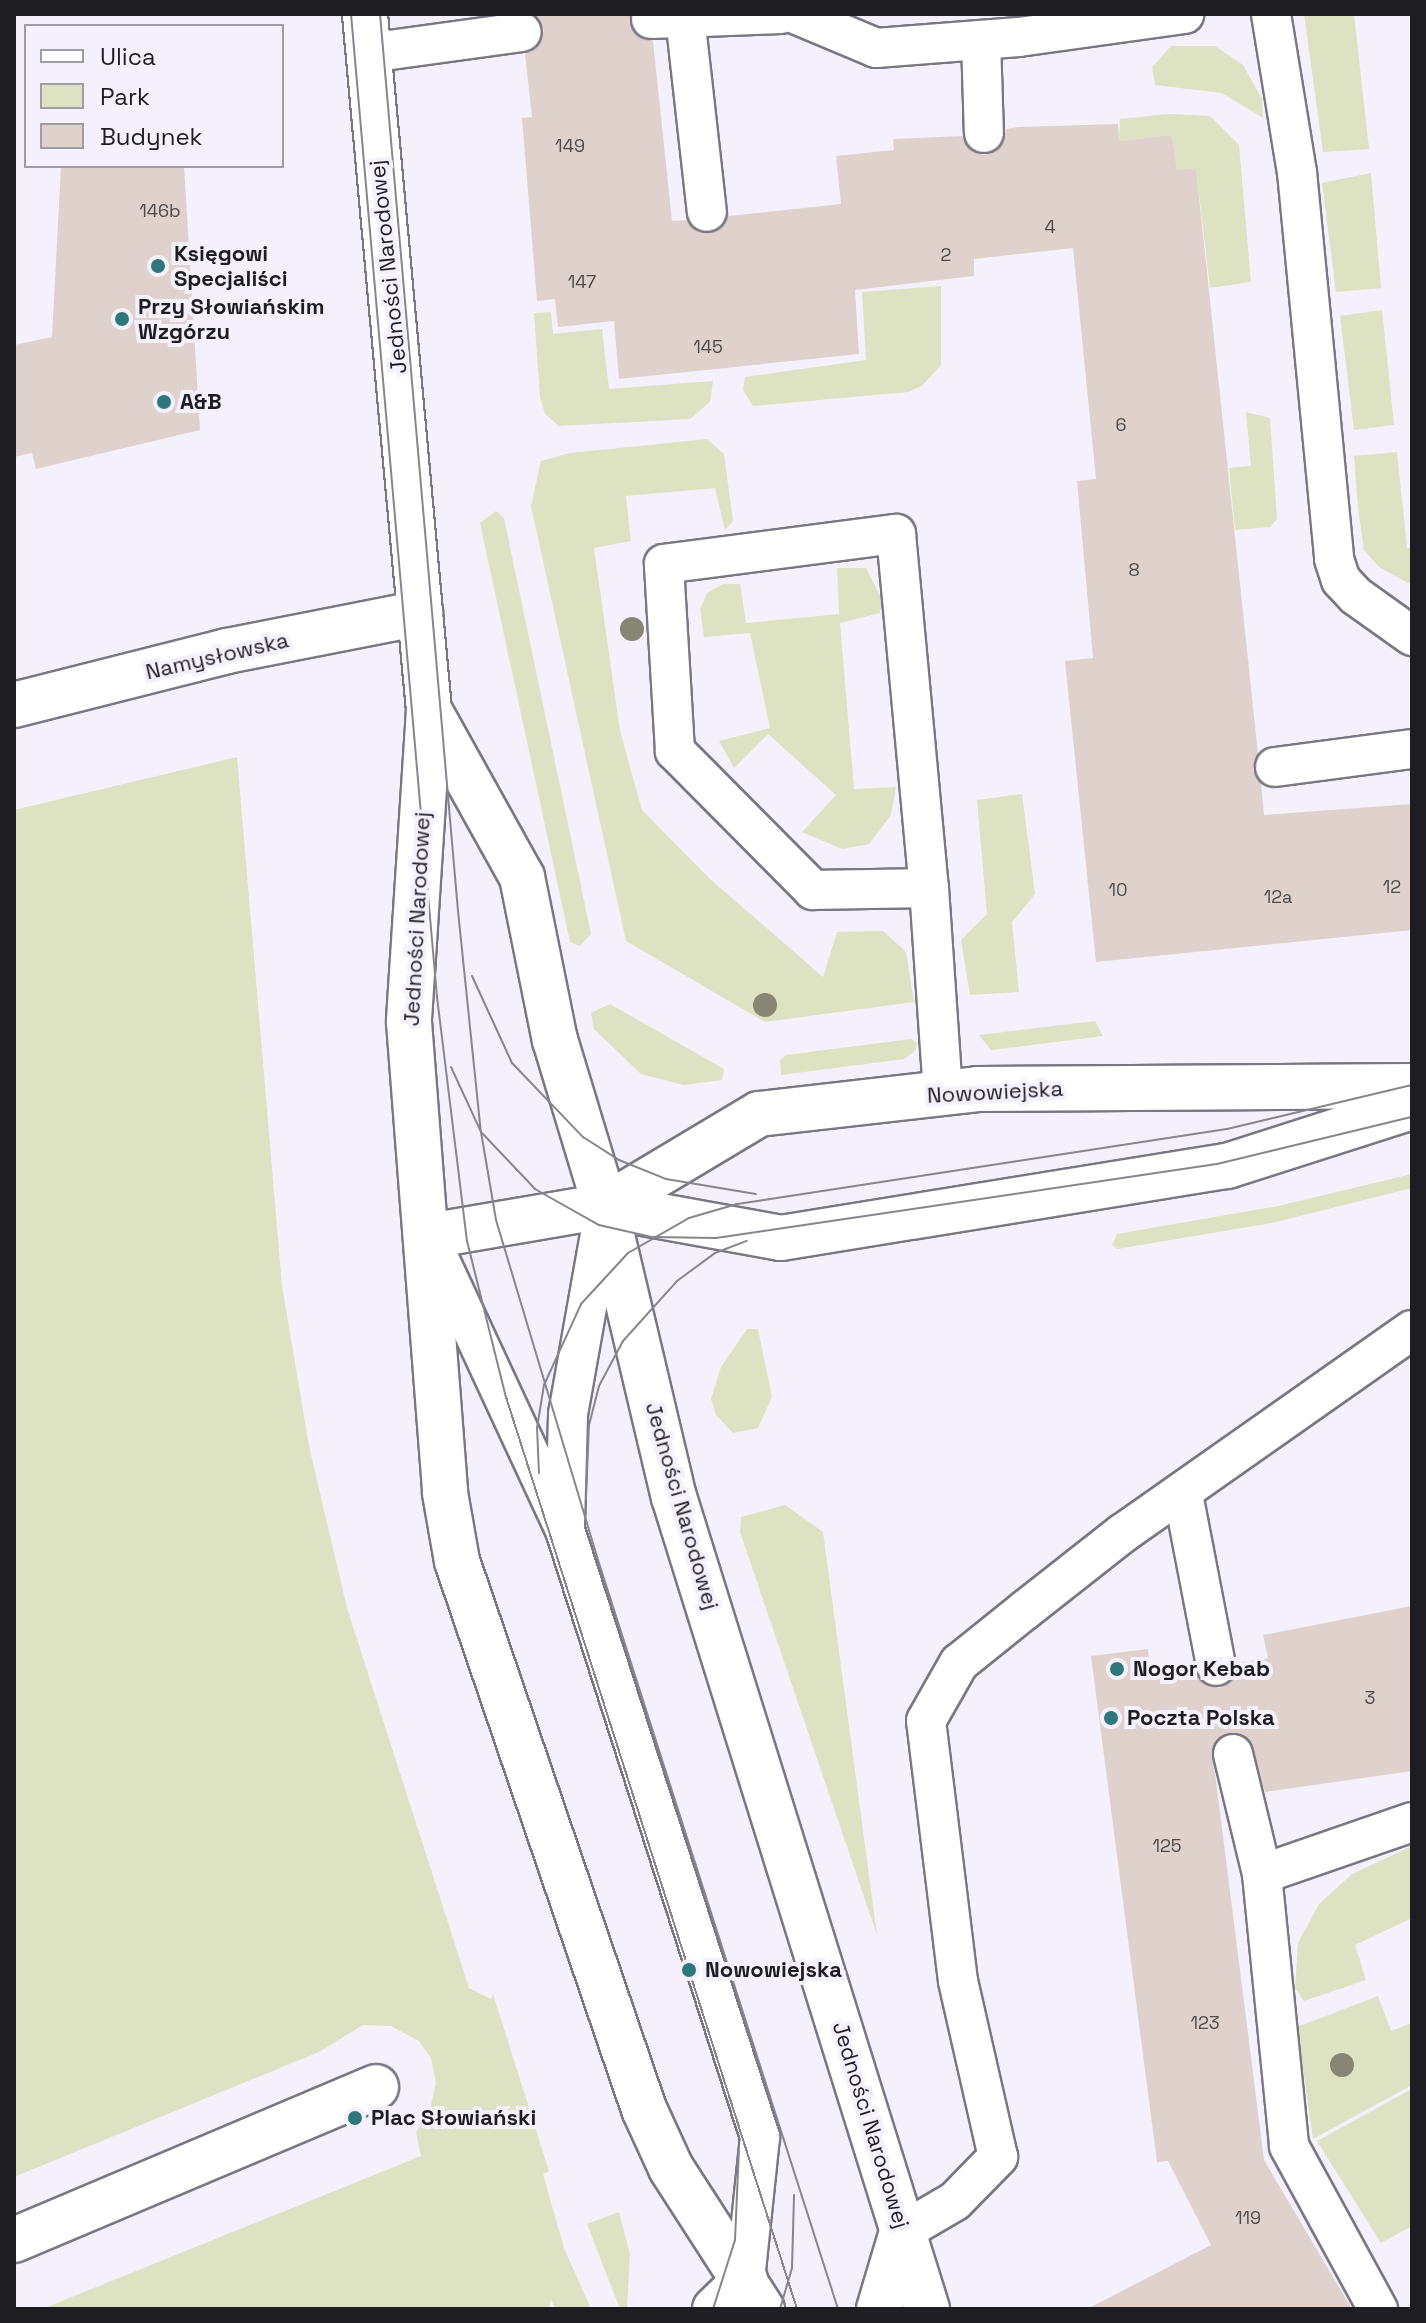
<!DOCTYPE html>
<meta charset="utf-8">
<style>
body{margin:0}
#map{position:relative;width:1426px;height:2323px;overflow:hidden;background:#f4f1fd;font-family:"Space Grotesk",sans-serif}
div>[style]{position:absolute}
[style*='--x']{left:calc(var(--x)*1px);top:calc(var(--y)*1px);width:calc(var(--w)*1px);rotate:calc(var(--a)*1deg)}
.green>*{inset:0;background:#dde2c2}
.building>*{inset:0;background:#dfd2cc}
.roads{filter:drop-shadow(2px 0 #7a7782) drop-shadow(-2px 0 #7a7782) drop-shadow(0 2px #7a7782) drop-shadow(0 -2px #7a7782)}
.service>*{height:38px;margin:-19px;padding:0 19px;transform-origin:19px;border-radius:19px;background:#fff}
.minor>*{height:44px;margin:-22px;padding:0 22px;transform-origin:22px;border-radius:22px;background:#fff}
.tertiary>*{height:44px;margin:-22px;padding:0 22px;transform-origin:22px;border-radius:22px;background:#fff}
.tram>*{height:2px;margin:-1px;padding:0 1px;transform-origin:1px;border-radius:1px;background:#87858d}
.trees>*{width:24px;height:24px;margin:-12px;border-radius:50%;background:#868672}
.dots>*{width:22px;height:22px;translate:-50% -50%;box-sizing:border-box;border:4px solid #f4f1fd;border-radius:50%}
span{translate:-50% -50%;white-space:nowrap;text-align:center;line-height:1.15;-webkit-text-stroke:8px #f4f1fd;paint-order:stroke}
.number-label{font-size:18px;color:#4e4a4c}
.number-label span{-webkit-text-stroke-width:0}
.poi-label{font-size:22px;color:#1e1d21;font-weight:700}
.left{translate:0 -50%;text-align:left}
.street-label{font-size:22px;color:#1e1d21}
.frame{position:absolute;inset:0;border:16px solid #1e1d21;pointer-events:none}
.legend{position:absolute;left:24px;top:24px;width:260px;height:144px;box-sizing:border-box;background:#f4f1fd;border:2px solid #9e9ca5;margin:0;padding:10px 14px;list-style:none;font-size:24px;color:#1e1d21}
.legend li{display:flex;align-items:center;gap:16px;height:40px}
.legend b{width:40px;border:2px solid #9e9ca5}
</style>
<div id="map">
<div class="green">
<i style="clip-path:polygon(1304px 14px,1354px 14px,1369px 149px,1323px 152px)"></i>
<i style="clip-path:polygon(1171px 46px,1215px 46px,1243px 65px,1262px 99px,1263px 118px,1222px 93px,1155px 85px,1152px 67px)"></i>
<i style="clip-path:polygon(1169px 114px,1210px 116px,1239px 145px,1251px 282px,1210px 288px,1196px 168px,1177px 170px,1172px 135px,1119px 141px,1120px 119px)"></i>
<i style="clip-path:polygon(1371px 173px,1381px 288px,1336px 292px,1322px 183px)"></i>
<i style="clip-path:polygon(941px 286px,941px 365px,922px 386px,908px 392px,753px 406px,743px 390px,745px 377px,866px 360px,862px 292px)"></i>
<i style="clip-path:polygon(1382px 310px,1394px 425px,1354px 430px,1340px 316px)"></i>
<i style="clip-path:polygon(551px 312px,553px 334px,602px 329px,609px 389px,713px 381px,710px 402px,690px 419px,559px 426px,545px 414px,540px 397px,534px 313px)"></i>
<i style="clip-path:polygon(1246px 412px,1270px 418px,1277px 519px,1270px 527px,1235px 530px,1229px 468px,1251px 466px)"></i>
<i style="clip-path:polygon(707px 439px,724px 454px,733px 521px,725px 530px,715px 488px,626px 496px,631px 541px,594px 548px,620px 731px,642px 810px,710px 879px,823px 977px,837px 932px,883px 931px,906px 952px,914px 1002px,765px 1022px,626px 941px,531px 506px,541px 461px,570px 453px)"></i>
<i style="clip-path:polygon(1397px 452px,1407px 548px,1412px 548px,1412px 585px,1379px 567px,1364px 550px,1358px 508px,1354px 456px)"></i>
<i style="clip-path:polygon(496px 511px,504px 518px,591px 934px,580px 946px,570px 942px,480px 523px)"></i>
<i style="clip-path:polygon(837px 568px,866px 568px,882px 600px,880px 613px,840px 623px,854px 789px,896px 787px,891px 815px,869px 844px,842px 849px,802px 832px,836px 795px,768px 734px,734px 768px,719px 741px,770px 728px,750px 633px,704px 637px,700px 609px,707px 593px,723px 584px,740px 584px,746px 623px,839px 614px)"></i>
<i style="clip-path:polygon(237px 757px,282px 1286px,309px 1446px,347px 1608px,469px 1988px,491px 1999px,493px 1994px,549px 2171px,543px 2174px,564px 2248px,591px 2309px,555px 2309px,551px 2299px,549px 2309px,42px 2309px,421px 2156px,416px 2132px,429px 2113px,436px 2083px,431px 2058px,419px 2041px,391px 2026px,363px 2025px,319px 2052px,14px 2177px,14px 810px)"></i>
<i style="clip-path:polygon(1022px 794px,1035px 894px,1012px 922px,1019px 992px,970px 995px,961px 940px,987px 914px,977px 800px)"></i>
<i style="clip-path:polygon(610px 1004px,724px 1069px,722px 1080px,684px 1085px,641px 1074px,594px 1029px,591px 1013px)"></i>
<i style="clip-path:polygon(1095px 1021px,1103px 1036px,991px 1050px,979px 1035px)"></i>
<i style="clip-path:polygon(911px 1039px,917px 1043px,915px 1051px,904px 1059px,781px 1075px,780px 1060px,786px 1055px)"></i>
<i style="clip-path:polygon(1412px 1174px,1412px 1188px,1272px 1223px,1117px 1249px,1112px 1245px,1117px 1234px,1278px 1206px)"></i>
<i style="clip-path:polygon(747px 1329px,758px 1329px,772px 1397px,758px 1428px,733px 1433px,716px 1415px,711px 1399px,721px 1367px)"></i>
<i style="clip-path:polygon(785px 1505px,823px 1532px,877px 1935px,740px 1532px,741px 1517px)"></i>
<i style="clip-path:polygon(1412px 1846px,1412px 1918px,1355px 1945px,1366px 1980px,1304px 2001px,1295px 1988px,1298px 1943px,1319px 1904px,1352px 1874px)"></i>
<i style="clip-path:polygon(1378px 1996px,1391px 2031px,1412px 2023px,1412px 2085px,1313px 2139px,1297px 2027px)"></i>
<i style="clip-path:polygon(1412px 2089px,1412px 2226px,1381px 2243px,1317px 2141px)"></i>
<i style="clip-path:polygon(619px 2212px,630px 2254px,627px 2309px,620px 2309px,587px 2224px)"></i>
</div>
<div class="building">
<i style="clip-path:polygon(534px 14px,630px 14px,633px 31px,653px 41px,672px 221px,687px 220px,699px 232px,719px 230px,728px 216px,841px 204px,836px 156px,894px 150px,893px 139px,962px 136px,973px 152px,984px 155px,1003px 144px,1006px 129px,1018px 127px,1118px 124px,1119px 141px,1172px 135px,1177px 170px,1196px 168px,1258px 754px,1253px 769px,1261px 783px,1264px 815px,1412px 804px,1412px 930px,1096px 962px,1065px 661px,1093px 658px,1077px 481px,1096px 479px,1073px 248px,974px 259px,974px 276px,855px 290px,859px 354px,619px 379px,614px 321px,558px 327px,555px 299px,537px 301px,522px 118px,532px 117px,525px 54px,536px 49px,544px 30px)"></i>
<i style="clip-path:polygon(61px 166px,184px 166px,200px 430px,36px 469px,32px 453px,14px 457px,14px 345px,52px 337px)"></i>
<i style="clip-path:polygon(1412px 1606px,1412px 1771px,1265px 1792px,1248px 1738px,1227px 1733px,1212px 1749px,1264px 2160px,1352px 2309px,1087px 2309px,1211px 2245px,1168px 2161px,1157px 2162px,1091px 1656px,1148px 1649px,1150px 1673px,1194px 1668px,1200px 1681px,1219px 1688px,1231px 1682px,1238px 1663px,1268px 1658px,1263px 1635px)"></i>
</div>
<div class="roads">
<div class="service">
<i style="--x:795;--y:14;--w:88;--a:22.8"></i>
<i style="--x:876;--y:48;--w:143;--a:-4.4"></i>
<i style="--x:1019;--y:37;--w:167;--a:-7.9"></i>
<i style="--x:1271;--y:14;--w:160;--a:80.7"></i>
<i style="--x:1297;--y:172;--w:389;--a:84.5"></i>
<i style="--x:1334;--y:559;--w:22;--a:72"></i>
<i style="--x:1341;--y:580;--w:22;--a:47"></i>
<i style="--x:1356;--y:596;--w:69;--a:35.5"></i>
<i style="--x:685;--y:17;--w:196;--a:83.6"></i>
<i style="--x:651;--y:19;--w:130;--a:-2.2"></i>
<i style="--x:981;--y:40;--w:93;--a:88.2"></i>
<i style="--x:368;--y:53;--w:155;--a:-7.8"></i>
<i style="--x:1275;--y:767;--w:138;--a:-7.5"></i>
<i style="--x:929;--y:888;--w:116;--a:179"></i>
<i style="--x:813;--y:890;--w:196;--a:-134.8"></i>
<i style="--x:675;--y:751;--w:187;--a:-93.4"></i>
<i style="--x:664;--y:564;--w:234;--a:-7.4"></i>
<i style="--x:896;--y:534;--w:356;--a:84.7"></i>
<i style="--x:929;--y:888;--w:205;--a:86.1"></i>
<i style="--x:430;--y:1239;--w:321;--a:65.1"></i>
<i style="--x:565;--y:1530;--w:638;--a:72.19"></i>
<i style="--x:760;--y:2137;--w:144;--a:96"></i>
<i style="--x:1183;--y:1494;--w:175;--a:79.1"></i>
<i style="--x:565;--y:1523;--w:109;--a:-88.4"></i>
<i style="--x:568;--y:1414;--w:205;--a:-79.9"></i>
<i style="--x:1233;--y:1754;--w:123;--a:76.4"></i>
<i style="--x:1262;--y:1874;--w:159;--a:-19.1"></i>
<i style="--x:1262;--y:1874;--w:273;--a:84.3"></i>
<i style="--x:1289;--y:2146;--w:186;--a:61.4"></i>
<i style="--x:902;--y:2232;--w:61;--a:-30.3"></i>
<i style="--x:955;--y:2201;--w:62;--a:-45.7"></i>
<i style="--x:998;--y:2157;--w:180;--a:-102.8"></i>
<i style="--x:958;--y:1981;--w:262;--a:-97"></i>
<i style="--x:926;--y:1721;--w:67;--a:-60.4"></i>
<i style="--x:959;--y:1663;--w:85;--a:-38.8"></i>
<i style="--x:1025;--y:1610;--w:125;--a:-38.2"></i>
<i style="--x:1123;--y:1533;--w:353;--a:-35.1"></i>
</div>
<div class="minor">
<i style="--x:14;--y:705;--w:220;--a:-14.2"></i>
<i style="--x:227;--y:651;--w:197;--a:-11.1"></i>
<i style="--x:14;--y:2240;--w:393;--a:-22.9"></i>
</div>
<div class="tertiary">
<i style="--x:365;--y:14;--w:699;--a:84.75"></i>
<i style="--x:429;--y:710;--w:313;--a:93.7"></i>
<i style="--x:409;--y:1022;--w:472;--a:85.6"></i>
<i style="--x:445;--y:1493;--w:69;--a:80"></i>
<i style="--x:457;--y:1561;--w:579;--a:71.16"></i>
<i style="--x:644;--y:2109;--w:65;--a:65.4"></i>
<i style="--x:671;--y:2168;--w:168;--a:57.2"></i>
<i style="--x:429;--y:710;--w:191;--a:60.9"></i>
<i style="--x:522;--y:877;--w:166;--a:78.6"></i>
<i style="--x:555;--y:1040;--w:173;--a:73.2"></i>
<i style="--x:605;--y:1206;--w:299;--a:76.7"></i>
<i style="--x:674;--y:1497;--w:851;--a:72.69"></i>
<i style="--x:605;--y:1206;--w:179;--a:10.3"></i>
<i style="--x:781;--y:1238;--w:452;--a:-9.2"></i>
<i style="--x:1227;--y:1166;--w:194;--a:-17.7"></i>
<i style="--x:429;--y:1236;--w:179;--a:-9.7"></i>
<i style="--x:605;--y:1206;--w:179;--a:-30.9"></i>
<i style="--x:759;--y:1114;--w:220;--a:-6.5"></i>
<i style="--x:978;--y:1089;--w:434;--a:-0.4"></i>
<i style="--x:715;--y:2309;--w:42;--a:-44"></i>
<i style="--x:879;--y:2309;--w:80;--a:-73.4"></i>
</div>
</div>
<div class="tram">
<i style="--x:351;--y:14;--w:987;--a:85"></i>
<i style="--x:437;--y:997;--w:246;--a:83"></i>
<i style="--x:467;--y:1241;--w:161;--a:76"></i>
<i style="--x:506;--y:1397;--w:957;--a:72.3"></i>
<i style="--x:380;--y:14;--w:900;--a:85.03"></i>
<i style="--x:458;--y:911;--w:222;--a:84.1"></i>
<i style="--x:481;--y:1132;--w:89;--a:80.3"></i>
<i style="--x:496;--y:1220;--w:355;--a:73.3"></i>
<i style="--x:598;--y:1560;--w:787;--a:72.23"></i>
<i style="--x:472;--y:976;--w:96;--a:65.3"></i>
<i style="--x:512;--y:1063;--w:103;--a:46.2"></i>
<i style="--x:583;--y:1137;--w:43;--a:32.6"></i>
<i style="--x:619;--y:1160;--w:51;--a:22"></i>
<i style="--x:666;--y:1179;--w:91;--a:9.5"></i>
<i style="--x:451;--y:1067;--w:72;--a:65.2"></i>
<i style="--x:481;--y:1132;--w:79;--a:46.5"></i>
<i style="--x:535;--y:1189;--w:73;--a:29.4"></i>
<i style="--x:599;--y:1225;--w:54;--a:12.8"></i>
<i style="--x:652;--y:1237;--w:64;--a:0.9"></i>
<i style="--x:716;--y:1238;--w:506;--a:-8.4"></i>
<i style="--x:1217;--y:1164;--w:201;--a:-13.6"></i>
<i style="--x:539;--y:1473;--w:45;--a:-92.5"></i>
<i style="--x:537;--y:1428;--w:44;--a:-80.8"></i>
<i style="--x:544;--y:1385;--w:89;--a:-65.4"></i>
<i style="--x:581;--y:1304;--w:69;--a:-47.3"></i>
<i style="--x:628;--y:1253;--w:70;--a:-29.8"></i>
<i style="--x:689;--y:1218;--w:50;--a:-16.3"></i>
<i style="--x:737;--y:1204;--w:496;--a:-8.7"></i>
<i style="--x:1227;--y:1129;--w:190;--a:-13.4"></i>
<i style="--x:586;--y:1499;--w:74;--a:-87.7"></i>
<i style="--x:589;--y:1425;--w:40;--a:-75.6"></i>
<i style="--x:599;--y:1386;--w:51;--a:-61.9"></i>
<i style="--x:623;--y:1341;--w:81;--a:-48"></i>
<i style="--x:677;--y:1281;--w:47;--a:-36.4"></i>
<i style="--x:715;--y:1253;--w:34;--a:-21"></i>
<i style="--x:713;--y:2309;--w:72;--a:-72.3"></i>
<i style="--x:735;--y:2240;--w:90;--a:-87.5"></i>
<i style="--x:780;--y:2309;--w:43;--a:-73.7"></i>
<i style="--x:792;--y:2268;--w:73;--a:-88.4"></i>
</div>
<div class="trees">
<i style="left:632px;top:629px"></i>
<i style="left:765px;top:1005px"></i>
<i style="left:1342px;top:2065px"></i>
</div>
<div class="dots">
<i style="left:158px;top:266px;background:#2e787b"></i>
<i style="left:122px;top:319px;background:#2e787b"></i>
<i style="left:164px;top:402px;background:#2e787b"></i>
<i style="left:1117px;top:1669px;background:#2e787b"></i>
<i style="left:1111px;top:1718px;background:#2e787b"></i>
<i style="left:689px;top:1970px;background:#2e787b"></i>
<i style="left:355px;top:2118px;background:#2e787b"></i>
</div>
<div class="number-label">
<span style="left:570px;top:146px">149</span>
<span style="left:160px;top:211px">146b</span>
<span style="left:1050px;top:227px">4</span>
<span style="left:946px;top:255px">2</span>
<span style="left:582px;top:282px">147</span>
<span style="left:708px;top:347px">145</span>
<span style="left:1121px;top:425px">6</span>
<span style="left:1134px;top:570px">8</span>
<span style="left:1392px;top:887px">12</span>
<span style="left:1118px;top:890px">10</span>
<span style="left:1278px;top:897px">12a</span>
<span style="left:1370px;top:1698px">3</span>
<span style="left:1167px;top:1846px">125</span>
<span style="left:1205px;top:2023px">123</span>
<span style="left:1248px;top:2218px">119</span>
</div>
<div class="poi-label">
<span class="left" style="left:174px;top:266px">Księgowi<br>Specjaliści</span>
<span class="left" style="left:138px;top:319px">Przy Słowiańskim<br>Wzgórzu</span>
<span class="left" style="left:180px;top:402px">A&amp;B</span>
<span class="left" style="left:1133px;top:1669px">Nogor Kebab</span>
<span class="left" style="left:1127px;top:1718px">Poczta Polska</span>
<span class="left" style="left:705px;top:1970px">Nowowiejska</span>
<span class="left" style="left:371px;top:2118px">Plac Słowiański</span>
</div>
<div class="street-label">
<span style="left:388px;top:267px;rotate:-96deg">Jedności Narodowej</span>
<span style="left:217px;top:656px;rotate:-13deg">Namysłowska</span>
<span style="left:417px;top:919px;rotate:-87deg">Jedności Narodowej</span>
<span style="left:995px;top:1092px;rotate:-3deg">Nowowiejska</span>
<span style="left:682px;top:1506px;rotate:74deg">Jedności Narodowej</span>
<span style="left:871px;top:2125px;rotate:73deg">Jedności Narodowej</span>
</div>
<div class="frame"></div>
<ul class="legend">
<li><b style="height:10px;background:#fff"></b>Ulica</li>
<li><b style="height:22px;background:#dde2c2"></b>Park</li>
<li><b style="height:22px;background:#dfd2cc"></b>Budynek</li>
</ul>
</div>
